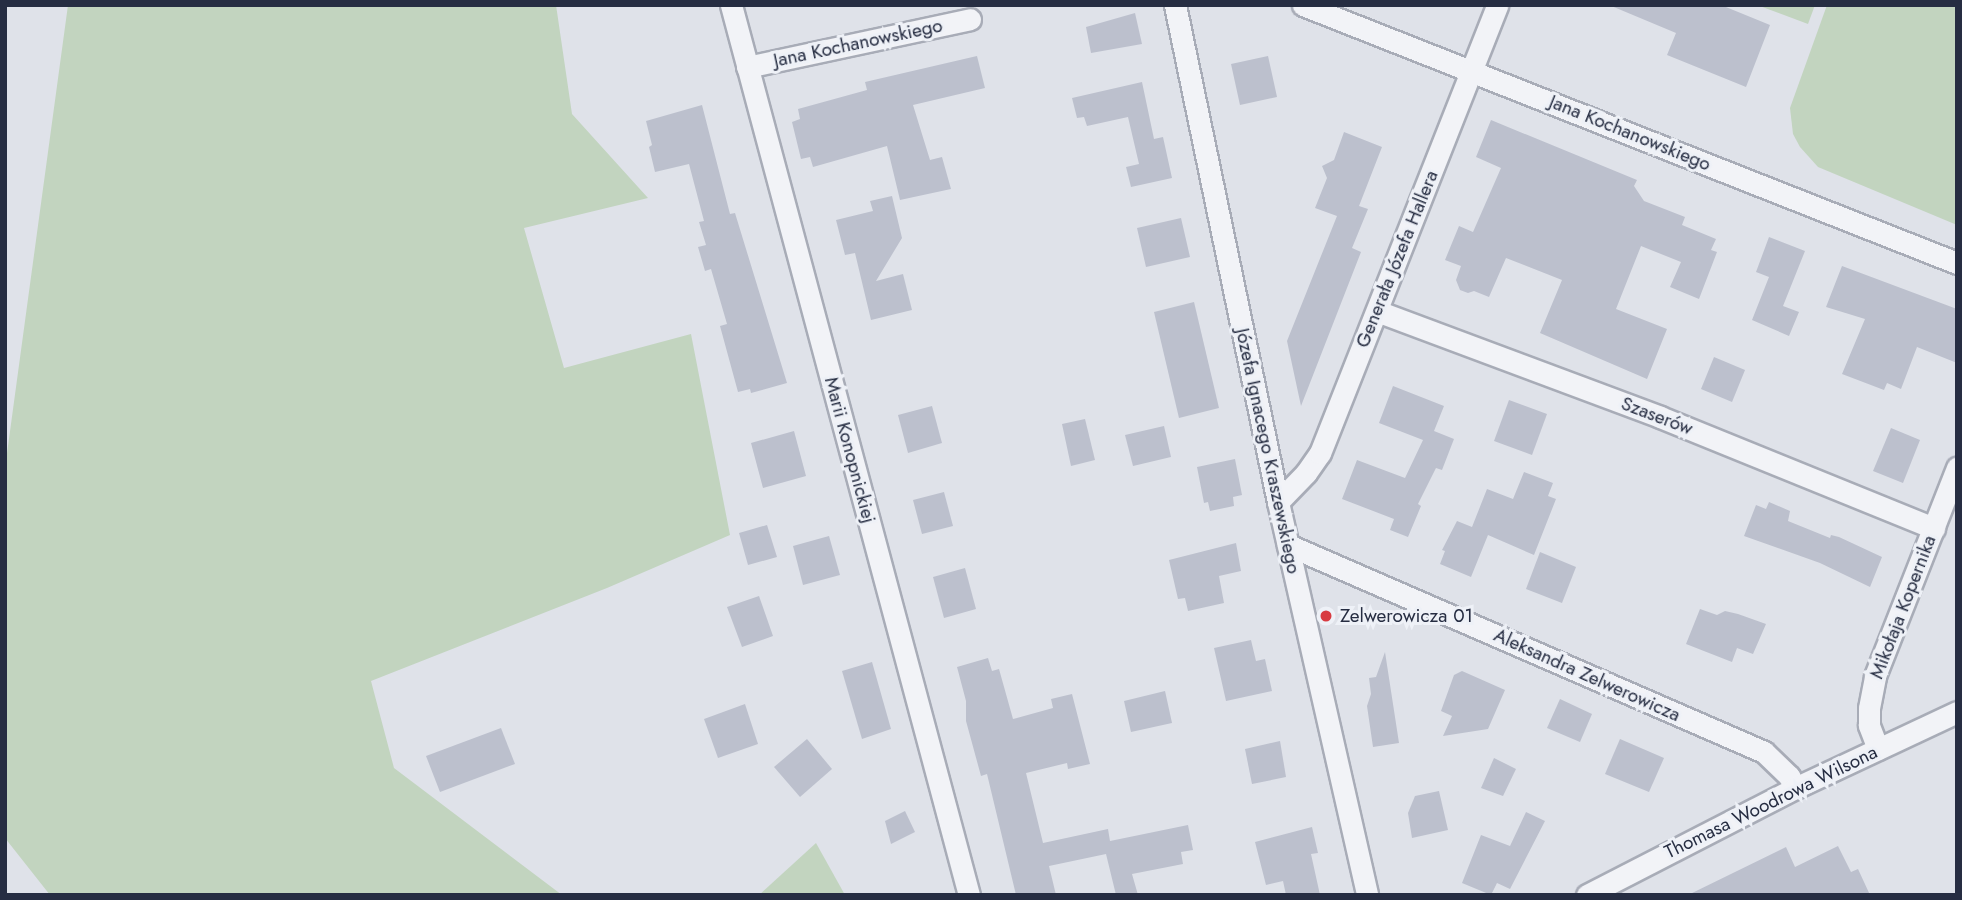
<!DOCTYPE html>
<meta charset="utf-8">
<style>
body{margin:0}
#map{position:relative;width:1962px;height:900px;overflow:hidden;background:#dfe2e9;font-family:Jost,sans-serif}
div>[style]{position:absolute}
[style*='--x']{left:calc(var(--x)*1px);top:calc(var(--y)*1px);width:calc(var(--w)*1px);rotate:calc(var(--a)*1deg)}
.green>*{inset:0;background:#c2d4bf}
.building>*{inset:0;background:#bcc0cd}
.roads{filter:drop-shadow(2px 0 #a8acb7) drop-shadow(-2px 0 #a8acb7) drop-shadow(0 2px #a8acb7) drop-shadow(0 -2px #a8acb7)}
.minor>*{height:21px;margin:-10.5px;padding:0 10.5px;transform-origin:10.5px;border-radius:10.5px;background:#f2f3f7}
.dots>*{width:19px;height:19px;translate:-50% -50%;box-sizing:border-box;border:4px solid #eef1f7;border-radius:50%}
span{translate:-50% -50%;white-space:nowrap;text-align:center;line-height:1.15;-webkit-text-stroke:6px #eef1f7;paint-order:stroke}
.street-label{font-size:19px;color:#262d42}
.poi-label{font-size:19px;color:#262d42}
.left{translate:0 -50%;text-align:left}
.frame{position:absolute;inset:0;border:7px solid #262d42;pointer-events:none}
</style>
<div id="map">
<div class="green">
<i style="clip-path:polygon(68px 5px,556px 5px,572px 114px,648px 198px,524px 228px,564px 368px,691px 334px,730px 535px,607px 588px,371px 681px,394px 768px,562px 895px,50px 895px,5px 838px,5px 468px)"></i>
<i style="clip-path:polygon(1757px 5px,1815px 5px,1808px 24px)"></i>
<i style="clip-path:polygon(1827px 5px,1957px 5px,1957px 225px,1818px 167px,1800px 147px,1793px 134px,1790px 108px)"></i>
<i style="clip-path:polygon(816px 843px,845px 895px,759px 895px)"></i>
</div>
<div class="building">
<i style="clip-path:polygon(1609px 5px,1721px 5px,1770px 25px,1746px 87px,1667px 55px,1676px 33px)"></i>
<i style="clip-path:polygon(1135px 13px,1142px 44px,1091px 53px,1086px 27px)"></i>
<i style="clip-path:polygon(977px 56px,985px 88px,913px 105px,930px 160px,942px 157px,951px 189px,900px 200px,887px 146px,813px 167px,810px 157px,801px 159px,792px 122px,800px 119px,798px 109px,867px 90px,865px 82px)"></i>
<i style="clip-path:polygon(1268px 56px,1277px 97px,1240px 105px,1231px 64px)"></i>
<i style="clip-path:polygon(1142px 82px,1154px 139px,1163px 137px,1172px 178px,1131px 187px,1126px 167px,1139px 164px,1128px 117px,1087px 126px,1084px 117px,1077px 118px,1072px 98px)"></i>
<i style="clip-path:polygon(702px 105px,730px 214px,735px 213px,787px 383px,751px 393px,750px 389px,738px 392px,720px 326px,727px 324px,711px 269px,705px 271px,698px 247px,706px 245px,699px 222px,704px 221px,689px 164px,655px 172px,649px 147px,652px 145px,646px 121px)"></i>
<i style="clip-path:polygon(1491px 120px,1637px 180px,1634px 186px,1644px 201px,1685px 217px,1682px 225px,1716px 239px,1711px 250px,1717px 252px,1699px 299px,1670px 287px,1681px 262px,1641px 246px,1616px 309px,1667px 329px,1647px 379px,1540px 333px,1562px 280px,1506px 258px,1489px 297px,1474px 291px,1468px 293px,1460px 290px,1456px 280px,1461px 266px,1445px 260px,1459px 226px,1473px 232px,1501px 168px,1476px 157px)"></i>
<i style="clip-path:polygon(1344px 132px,1382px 147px,1359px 206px,1368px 209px,1352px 248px,1361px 252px,1301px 406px,1287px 341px,1337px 216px,1315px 208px,1327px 178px,1322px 166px,1334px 160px)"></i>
<i style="clip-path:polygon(892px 196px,902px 238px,876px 281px,903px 274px,912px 310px,871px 320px,855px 253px,845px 255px,836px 220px,873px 211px,870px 201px)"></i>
<i style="clip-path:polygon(1181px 218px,1190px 257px,1146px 267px,1137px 228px)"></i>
<i style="clip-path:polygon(1769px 237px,1805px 251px,1783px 306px,1799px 312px,1789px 336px,1752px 320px,1769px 277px,1756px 272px)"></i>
<i style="clip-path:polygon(1842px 266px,1957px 309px,1957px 363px,1917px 347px,1901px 389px,1887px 383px,1884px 390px,1842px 374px,1865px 319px,1826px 307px)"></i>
<i style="clip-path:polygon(1194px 302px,1219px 408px,1179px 418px,1154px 312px)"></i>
<i style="clip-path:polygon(1714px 357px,1745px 370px,1732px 402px,1701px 389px)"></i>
<i style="clip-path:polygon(1393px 386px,1444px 406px,1434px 431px,1454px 439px,1442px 470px,1436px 468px,1418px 504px,1421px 506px,1408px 537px,1390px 530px,1394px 519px,1342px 499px,1357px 460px,1405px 478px,1423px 440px,1379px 423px)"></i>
<i style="clip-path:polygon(1509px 400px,1547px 414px,1532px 455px,1494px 441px)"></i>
<i style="clip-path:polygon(932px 406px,942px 443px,908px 453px,898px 415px)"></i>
<i style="clip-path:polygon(1085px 419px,1095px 460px,1071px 466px,1062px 424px)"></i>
<i style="clip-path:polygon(1164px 426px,1171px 457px,1133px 466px,1125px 435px)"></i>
<i style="clip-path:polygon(1891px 428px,1920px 440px,1903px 483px,1873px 471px)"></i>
<i style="clip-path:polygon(794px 431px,806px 476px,763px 488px,751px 443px)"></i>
<i style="clip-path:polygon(1235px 459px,1242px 495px,1233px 497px,1234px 506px,1210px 511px,1208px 502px,1204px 503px,1197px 467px)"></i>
<i style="clip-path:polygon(1524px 472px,1553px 483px,1548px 496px,1556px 499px,1534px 555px,1488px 535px,1471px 577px,1440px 564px,1445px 551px,1442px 550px,1457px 521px,1472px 527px,1487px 489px,1513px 499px)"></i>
<i style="clip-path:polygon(944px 492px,953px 526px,922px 534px,913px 500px)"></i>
<i style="clip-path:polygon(1769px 502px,1790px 511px,1788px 521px,1830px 538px,1831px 535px,1839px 537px,1882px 557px,1870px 587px,1820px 563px,1744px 536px,1756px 505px,1766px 509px)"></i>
<i style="clip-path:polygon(767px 525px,777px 557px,748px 565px,739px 533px)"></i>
<i style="clip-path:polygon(829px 536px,840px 575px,803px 585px,793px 546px)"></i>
<i style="clip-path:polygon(1236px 543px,1241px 571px,1219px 576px,1224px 603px,1188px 611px,1185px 598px,1178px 599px,1169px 560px)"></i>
<i style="clip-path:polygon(1540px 552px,1576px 567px,1562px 603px,1526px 589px)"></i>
<i style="clip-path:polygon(965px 568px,976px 609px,944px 618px,933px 577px)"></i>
<i style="clip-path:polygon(759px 596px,773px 636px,742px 647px,727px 607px)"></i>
<i style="clip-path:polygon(1700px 609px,1717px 615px,1725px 611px,1738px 614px,1766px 624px,1753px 654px,1737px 648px,1732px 662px,1686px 644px)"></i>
<i style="clip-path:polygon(1251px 640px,1256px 661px,1265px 659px,1272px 691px,1226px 701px,1214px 648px)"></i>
<i style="clip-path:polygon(1385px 652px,1399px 743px,1373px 747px,1367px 706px,1371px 694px,1369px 678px,1376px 677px)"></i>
<i style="clip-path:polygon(988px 658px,992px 671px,999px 669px,1013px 719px,1053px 708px,1051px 699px,1072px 694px,1090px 764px,1068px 769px,1067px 763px,1026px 773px,1043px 843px,1108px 829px,1110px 841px,1188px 825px,1193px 850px,1181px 852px,1183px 864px,1132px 874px,1138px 895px,1116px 895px,1106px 854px,1049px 866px,1056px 895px,1016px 895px,987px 774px,981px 776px,966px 721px,966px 701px,957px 667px)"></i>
<i style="clip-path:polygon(872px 662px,891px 729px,862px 739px,842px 671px)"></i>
<i style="clip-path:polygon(1462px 671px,1505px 690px,1488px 729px,1443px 736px,1452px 716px,1441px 711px,1454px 675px)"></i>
<i style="clip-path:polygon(1165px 691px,1172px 723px,1131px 732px,1124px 701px)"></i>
<i style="clip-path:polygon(1560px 699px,1592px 714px,1580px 742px,1547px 728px)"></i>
<i style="clip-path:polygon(745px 704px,758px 744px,718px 758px,704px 719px)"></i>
<i style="clip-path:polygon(501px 728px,515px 764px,440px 792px,426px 756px)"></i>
<i style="clip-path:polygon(807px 739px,832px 769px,800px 797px,774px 767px)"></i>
<i style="clip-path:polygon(1620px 739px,1664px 758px,1649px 792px,1605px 774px)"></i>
<i style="clip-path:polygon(1280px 741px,1286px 777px,1252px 784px,1245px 749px)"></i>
<i style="clip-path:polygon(1494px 758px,1516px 769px,1503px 796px,1481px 788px)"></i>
<i style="clip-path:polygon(1439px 791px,1448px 830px,1412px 838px,1408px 813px,1415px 796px)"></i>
<i style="clip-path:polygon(905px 811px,915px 832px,891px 844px,885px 821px)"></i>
<i style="clip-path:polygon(1526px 812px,1545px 821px,1510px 889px,1497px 883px,1491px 895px,1462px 883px,1481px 835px,1510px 846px)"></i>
<i style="clip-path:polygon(1312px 827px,1318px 853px,1311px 854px,1320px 895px,1286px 895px,1283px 881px,1266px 885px,1255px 842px)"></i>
<i style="clip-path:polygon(1838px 846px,1851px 872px,1858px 869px,1870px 895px,1688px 895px,1786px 847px,1795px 867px)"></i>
</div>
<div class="roads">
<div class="minor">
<i style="--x:731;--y:5;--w:921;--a:75.03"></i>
<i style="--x:1175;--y:5;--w:508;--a:78.29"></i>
<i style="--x:1278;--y:502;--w:403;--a:77.2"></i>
<i style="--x:1303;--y:5;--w:703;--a:21.53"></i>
<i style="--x:747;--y:67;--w:228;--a:-12.1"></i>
<i style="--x:1377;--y:311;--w:302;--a:20.5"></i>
<i style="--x:1660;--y:417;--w:296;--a:22.1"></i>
<i style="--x:1278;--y:502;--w:40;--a:-46"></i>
<i style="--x:1306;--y:473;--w:24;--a:-55"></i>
<i style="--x:1320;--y:453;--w:482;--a:-68.4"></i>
<i style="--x:1288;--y:545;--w:519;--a:23.5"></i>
<i style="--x:1764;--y:752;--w:35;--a:44"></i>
<i style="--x:1789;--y:776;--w:13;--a:63"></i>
<i style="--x:1878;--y:749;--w:26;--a:-111"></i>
<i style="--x:1869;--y:725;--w:17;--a:-90"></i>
<i style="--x:1869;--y:708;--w:33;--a:-79"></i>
<i style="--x:1875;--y:676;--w:224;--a:-68.5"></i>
<i style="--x:1587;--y:895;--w:234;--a:-27.2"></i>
<i style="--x:1795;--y:788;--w:179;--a:-25.1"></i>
</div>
</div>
<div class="dots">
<i style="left:1326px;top:616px;background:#d83a40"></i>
</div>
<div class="street-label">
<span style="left:858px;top:43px;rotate:-12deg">Jana Kochanowskiego</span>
<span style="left:1630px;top:133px;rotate:22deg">Jana Kochanowskiego</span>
<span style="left:1397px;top:259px;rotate:-68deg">Generała Józefa Hallera</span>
<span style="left:1657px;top:416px;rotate:21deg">Szaserów</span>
<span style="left:850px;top:450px;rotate:75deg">Marii Konopnickiej</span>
<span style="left:1268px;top:451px;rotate:78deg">Józefa Ignacego Kraszewskiego</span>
<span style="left:1903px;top:607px;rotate:-69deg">Mikołaja Kopernika</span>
<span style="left:1587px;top:675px;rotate:24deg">Aleksandra Zelwerowicza</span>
<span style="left:1771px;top:802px;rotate:-26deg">Thomasa Woodrowa Wilsona</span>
</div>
<div class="poi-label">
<span class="left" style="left:1340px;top:616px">Zelwerowicza 01</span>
</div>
<div class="frame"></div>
</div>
